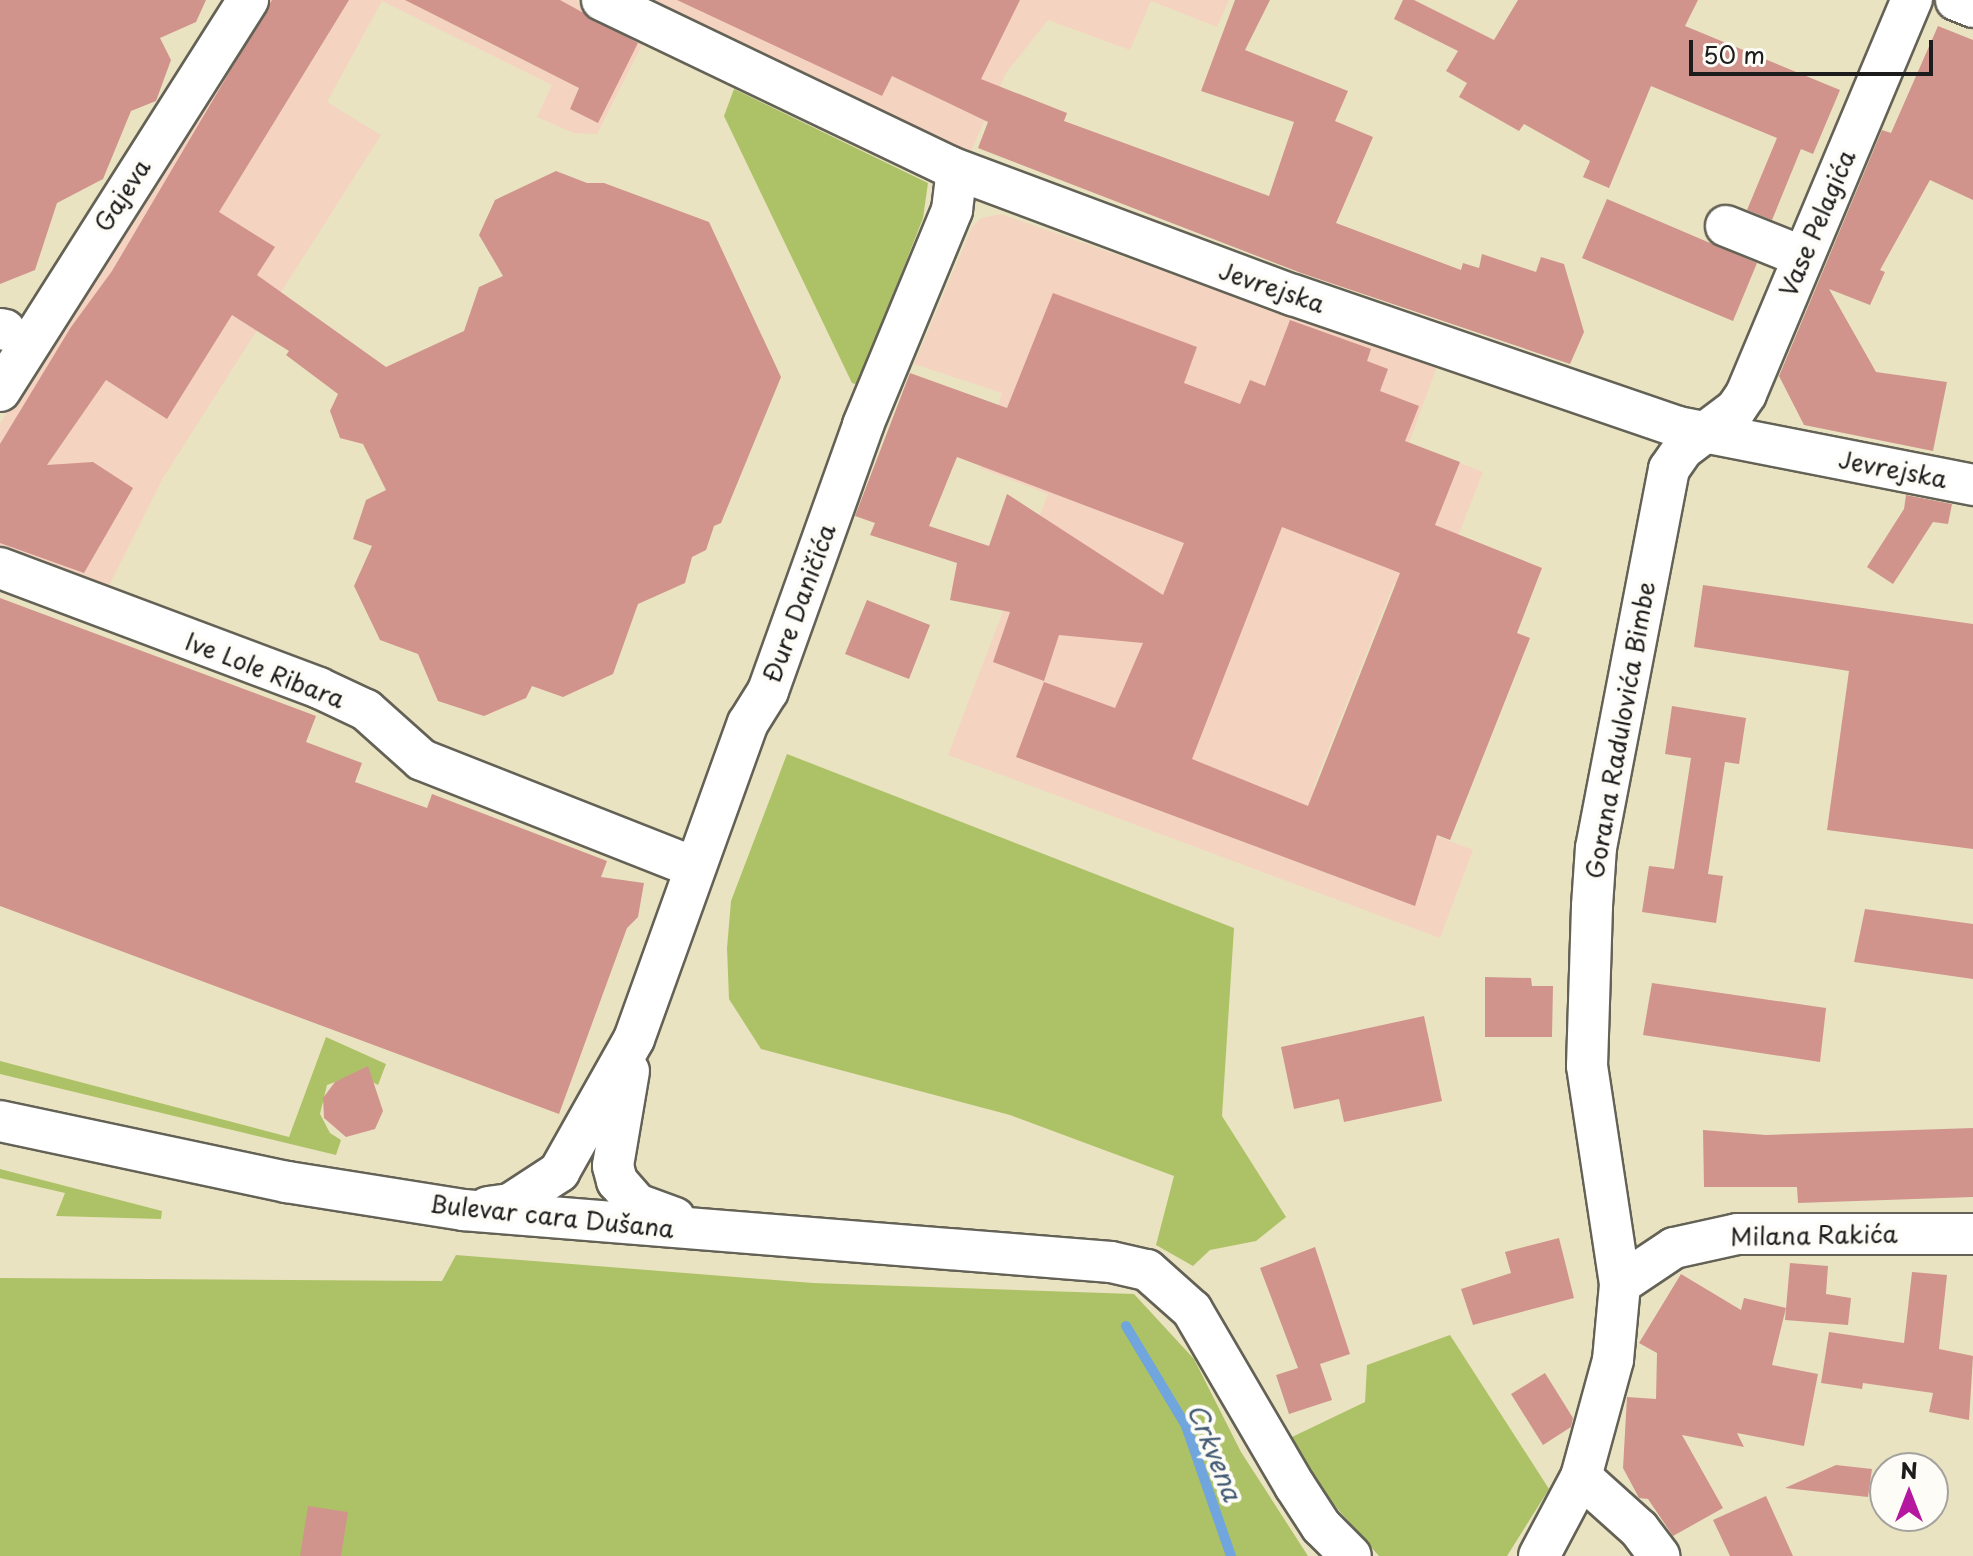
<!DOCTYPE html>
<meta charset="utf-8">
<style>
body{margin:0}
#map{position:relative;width:1973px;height:1556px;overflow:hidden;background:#eae3c1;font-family:"Playpen Sans",sans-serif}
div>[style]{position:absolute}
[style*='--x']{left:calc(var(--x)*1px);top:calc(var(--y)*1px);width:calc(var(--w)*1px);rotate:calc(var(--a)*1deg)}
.built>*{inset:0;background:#f4d3c0}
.green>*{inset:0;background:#adc266}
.stream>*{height:10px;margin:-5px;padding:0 5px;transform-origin:5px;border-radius:5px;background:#71a5dd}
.building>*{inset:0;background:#d0948d}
.roads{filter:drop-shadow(2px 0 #646256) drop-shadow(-2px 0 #646256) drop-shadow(0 2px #646256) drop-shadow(0 -2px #646256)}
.minor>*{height:40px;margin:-20px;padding:0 20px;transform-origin:20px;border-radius:20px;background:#fff}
span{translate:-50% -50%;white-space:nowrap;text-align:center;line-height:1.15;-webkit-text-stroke:8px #fdfcf7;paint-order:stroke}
.street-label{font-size:24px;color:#1c1c1c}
.water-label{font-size:26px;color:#425a73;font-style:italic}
.north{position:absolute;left:1869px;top:1452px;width:80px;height:80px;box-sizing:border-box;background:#fdfcf7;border:2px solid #a3a29f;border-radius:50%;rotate:0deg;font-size:22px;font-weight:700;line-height:32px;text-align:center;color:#1c1c1c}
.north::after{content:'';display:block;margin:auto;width:28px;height:36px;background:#b5179e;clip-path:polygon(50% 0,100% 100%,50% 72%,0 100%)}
.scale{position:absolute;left:1689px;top:40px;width:244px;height:36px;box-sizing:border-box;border:4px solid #1c1c1c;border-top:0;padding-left:10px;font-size:24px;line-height:28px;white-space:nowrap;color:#1c1c1c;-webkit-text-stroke:6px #fdfcf7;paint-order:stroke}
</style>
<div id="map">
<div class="built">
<i style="clip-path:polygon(259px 0,575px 0,643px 35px,644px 41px,597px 134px,574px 133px,537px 117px,552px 85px,382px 1px,327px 102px,381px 135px,163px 478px,106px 592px,0 552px,0 424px)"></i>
<i style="clip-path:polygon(635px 0,1229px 0,1217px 27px,1151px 1px,1130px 50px,1048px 20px,1006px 73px,967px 160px)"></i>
<i style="clip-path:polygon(1001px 214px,1269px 308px,1443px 350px,1409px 443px,1483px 472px,1434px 597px,1394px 583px,1313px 788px,1473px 850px,1440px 938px,948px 755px,1048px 494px,980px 468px,1002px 393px,914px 364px,972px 227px,981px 218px)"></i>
</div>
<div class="green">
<i style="clip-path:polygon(734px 89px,928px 183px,923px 218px,858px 385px,852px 383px,724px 116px)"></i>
<i style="clip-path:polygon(787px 754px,1234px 928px,1222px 1116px,1286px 1217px,1256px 1241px,1210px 1250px,1193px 1266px,1156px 1245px,1174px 1176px,1010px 1115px,761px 1049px,729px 999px,727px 948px,731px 901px)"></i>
<i style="clip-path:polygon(326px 1037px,386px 1064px,378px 1085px,357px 1074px,327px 1085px,320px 1114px,330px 1133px,341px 1140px,336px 1155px,0 1074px,0 1061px,289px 1137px)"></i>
<i style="clip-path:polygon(0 1169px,162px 1211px,161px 1219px,56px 1216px,65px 1193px,0 1178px)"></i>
<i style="clip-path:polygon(456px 1255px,813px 1283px,1134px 1294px,1194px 1359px,1241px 1452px,1308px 1556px,0 1556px,0 1278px,442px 1281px)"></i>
<i style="clip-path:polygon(1450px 1335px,1549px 1489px,1507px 1556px,1379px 1556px,1327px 1497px,1292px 1437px,1365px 1402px,1367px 1365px)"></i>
</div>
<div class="stream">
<i style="--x:1126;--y:1326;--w:117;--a:59"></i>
<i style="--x:1186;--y:1426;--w:138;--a:70.9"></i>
</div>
<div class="building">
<i style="clip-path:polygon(0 0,206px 0,196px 22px,160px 38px,171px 60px,156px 101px,131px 111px,103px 179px,57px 203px,35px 270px,0 284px)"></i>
<i style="clip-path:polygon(272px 0,349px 0,219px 212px,275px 247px,257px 275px,386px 367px,464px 331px,479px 287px,503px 276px,479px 235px,495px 200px,556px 171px,587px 183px,604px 183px,709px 222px,781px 377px,721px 523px,714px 526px,706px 550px,692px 557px,685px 583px,638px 604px,613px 674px,563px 697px,532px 686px,526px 698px,484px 716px,438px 701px,418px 654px,380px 640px,354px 586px,372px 546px,353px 539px,366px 500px,386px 490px,363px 444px,340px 438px,330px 411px,338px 394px,286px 355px,289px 351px,232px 315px,167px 419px,106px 380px,47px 465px,93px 462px,133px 488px,84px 573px,0 543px,0 444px,71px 327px,112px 271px)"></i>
<i style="clip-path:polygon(405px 0,560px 0,638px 43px,598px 123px,570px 109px,579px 88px)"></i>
<i style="clip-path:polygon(677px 0,1020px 0,981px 79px,1067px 113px,1064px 121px,1269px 196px,1294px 122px,1201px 91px,1235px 0,1270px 0,1245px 50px,1348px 91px,1335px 121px,1373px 137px,1336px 223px,1461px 270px,1463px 263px,1479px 268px,1482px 254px,1536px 272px,1541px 257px,1564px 264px,1584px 332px,1570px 364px,1301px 273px,978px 148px,988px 122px,892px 76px,882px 96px)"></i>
<i style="clip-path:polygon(1403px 0,1414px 0,1494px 40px,1518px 0,1698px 0,1685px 26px,1840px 90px,1813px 154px,1801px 149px,1772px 220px,1747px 210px,1777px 138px,1651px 86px,1609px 188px,1583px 177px,1590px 161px,1524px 124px,1519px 131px,1459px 97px,1467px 83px,1446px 71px,1458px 51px,1394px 19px)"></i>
<i style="clip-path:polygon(1938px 26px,1973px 40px,1973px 200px,1930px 180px,1880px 270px,1885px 272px,1870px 305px,1829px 289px,1876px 372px,1947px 382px,1933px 451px,1804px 425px,1779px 376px,1882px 130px,1891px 133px)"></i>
<i style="clip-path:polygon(1607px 199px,1757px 263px,1733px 321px,1582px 258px)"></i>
<i style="clip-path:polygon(evenodd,1053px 293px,1197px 347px,1184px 383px,1240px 404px,1250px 380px,1265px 386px,1290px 320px,1371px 349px,1367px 361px,1388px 369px,1380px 391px,1419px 406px,1405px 441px,1460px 462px,1435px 525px,1542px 568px,1517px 633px,1530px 638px,1450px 840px,1437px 835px,1415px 906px,1016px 757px,1044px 682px,1115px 708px,1143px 643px,1059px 635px,1044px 681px,993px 662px,1010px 612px,950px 600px,957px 563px,870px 535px,875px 523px,855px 516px,910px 373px,1007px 408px,1053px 293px,957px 457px,1184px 543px,1163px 595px,1007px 494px,989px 546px,929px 526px,957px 457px,1053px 293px,1282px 527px,1400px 573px,1308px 806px,1192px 759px,1282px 527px)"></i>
<i style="clip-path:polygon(1906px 495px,1952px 504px,1948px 524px,1933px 522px,1893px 584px,1867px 567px,1904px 509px)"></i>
<i style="clip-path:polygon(1703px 585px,1973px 624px,1973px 849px,1827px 830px,1849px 671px,1694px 647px)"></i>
<i style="clip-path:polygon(0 598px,316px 716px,306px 742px,362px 763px,355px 782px,427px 808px,432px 794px,607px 861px,601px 877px,644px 883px,638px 917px,627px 928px,559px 1114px,0 906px)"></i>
<i style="clip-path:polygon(867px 600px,930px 625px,909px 679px,845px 654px)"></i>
<i style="clip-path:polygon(1672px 706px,1746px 718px,1739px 764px,1725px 762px,1708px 874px,1723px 876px,1716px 923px,1642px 912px,1649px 866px,1674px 869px,1691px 758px,1665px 754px)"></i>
<i style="clip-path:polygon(1865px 909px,1973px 924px,1973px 979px,1854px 962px)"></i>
<i style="clip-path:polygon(1485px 977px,1531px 978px,1532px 986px,1553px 986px,1552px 1037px,1485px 1037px)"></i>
<i style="clip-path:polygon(1652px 983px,1826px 1008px,1820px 1062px,1643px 1035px)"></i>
<i style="clip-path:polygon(1424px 1016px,1442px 1101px,1344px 1122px,1339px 1099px,1294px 1109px,1281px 1047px)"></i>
<i style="clip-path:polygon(368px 1066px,383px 1111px,375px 1129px,346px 1137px,324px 1118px,323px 1098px,335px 1082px)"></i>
<i style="clip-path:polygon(1973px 1128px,1973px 1197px,1798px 1203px,1797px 1187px,1704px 1187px,1703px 1130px,1766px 1135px)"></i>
<i style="clip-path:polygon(1559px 1238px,1574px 1298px,1473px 1325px,1461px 1289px,1511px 1273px,1505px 1252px)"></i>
<i style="clip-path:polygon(1315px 1247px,1350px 1354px,1320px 1364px,1332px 1400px,1289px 1414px,1276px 1375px,1298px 1368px,1260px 1268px)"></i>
<i style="clip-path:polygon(1790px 1263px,1828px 1266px,1826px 1294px,1851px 1298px,1848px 1325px,1785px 1320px)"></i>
<i style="clip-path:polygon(1912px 1272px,1947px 1275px,1939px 1349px,1973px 1356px,1969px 1420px,1929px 1412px,1933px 1393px,1863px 1383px,1862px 1389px,1821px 1383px,1829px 1332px,1904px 1343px)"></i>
<i style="clip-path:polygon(1681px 1274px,1741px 1310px,1744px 1298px,1786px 1308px,1772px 1365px,1818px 1374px,1804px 1446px,1737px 1433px,1744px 1447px,1682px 1435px,1723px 1508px,1673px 1536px,1648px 1499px,1639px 1498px,1623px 1468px,1627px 1397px,1656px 1399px,1657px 1353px,1639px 1343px)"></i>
<i style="clip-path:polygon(1545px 1373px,1573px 1418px,1571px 1427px,1543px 1445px,1511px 1394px)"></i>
<i style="clip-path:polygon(1836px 1465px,1872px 1469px,1868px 1497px,1785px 1488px)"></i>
<i style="clip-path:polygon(1766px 1496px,1793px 1556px,1730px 1556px,1713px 1520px)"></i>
<i style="clip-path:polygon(308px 1506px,348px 1512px,341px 1556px,300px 1556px)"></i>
</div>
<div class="roads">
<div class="minor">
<i style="--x:602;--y:0;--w:386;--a:25.6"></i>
<i style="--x:950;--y:167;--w:366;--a:20.5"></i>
<i style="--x:1293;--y:295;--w:407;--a:18.9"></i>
<i style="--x:1678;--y:427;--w:301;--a:11.1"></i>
<i style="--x:1956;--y:0;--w:18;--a:22"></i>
<i style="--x:1726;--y:226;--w:83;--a:21.9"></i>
<i style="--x:0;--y:329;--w:5;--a:11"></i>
<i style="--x:0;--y:391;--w:463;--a:-57.6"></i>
<i style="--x:0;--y:568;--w:341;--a:20.6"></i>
<i style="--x:319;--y:688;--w:52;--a:25.1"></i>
<i style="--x:366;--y:710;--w:75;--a:41.8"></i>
<i style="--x:422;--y:760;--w:292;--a:21.5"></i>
<i style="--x:629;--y:1071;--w:96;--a:99.6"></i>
<i style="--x:613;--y:1166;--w:16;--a:75"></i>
<i style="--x:617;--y:1181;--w:30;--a:49"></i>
<i style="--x:637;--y:1204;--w:40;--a:20.2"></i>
<i style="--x:0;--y:1121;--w:293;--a:12"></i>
<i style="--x:287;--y:1182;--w:178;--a:9"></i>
<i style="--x:463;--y:1210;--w:650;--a:4.59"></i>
<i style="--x:1111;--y:1262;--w:37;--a:13"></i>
<i style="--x:1147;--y:1270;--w:60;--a:41.6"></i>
<i style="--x:1192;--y:1310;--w:204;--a:59.7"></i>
<i style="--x:1295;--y:1486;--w:48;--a:57"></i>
<i style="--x:1321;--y:1526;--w:42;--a:45"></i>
<i style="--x:488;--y:1207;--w:22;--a:-8"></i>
<i style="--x:510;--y:1204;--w:59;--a:-33.1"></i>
<i style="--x:559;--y:1172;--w:153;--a:-60.6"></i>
<i style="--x:634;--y:1039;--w:336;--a:-70.2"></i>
<i style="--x:748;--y:723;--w:38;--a:-58"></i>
<i style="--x:768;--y:691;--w:282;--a:-70.3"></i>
<i style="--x:863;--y:425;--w:233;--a:-67.5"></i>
<i style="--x:952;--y:210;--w:32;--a:-83"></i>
<i style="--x:956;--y:178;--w:13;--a:-119"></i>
<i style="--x:1620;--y:1284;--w:65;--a:-33.7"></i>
<i style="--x:1674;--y:1248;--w:65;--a:-12.5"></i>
<i style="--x:1737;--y:1234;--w:236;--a:0"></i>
<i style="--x:1581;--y:1477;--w:78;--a:41.9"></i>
<i style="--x:1639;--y:1529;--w:34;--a:53"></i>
<i style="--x:1539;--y:1556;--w:89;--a:-62"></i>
<i style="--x:1581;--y:1477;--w:121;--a:-74.7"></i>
<i style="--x:1613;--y:1360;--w:76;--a:-84.7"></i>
<i style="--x:1620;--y:1284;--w:220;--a:-98.6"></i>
<i style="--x:1587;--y:1066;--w:160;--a:-88.2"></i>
<i style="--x:1592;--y:906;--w:58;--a:-86.1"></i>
<i style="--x:1596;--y:848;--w:386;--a:-79.1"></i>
<i style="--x:1669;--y:469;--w:24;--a:-55"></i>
<i style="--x:1683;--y:449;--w:66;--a:-37"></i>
<i style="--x:1736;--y:409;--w:18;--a:-56"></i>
<i style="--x:1746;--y:394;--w:428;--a:-67.2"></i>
</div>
</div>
<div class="street-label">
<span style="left:122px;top:195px;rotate:-57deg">Gajeva</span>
<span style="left:1817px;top:223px;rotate:-67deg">Vase Pelagića</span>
<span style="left:1272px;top:287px;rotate:19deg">Jevrejska</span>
<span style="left:1893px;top:469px;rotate:11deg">Jevrejska</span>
<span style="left:799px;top:603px;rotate:-70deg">Đure Daničića</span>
<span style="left:265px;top:670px;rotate:21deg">Ive Lole Ribara</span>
<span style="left:1620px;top:730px;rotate:-80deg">Gorana Radulovića Bimbe</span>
<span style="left:552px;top:1216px;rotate:6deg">Bulevar cara Dušana</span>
<span style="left:1814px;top:1235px;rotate:-1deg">Milana Rakića</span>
</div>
<div class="water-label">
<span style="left:1215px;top:1452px;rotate:68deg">Crkvena</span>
</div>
<div class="north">N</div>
<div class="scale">50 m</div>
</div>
